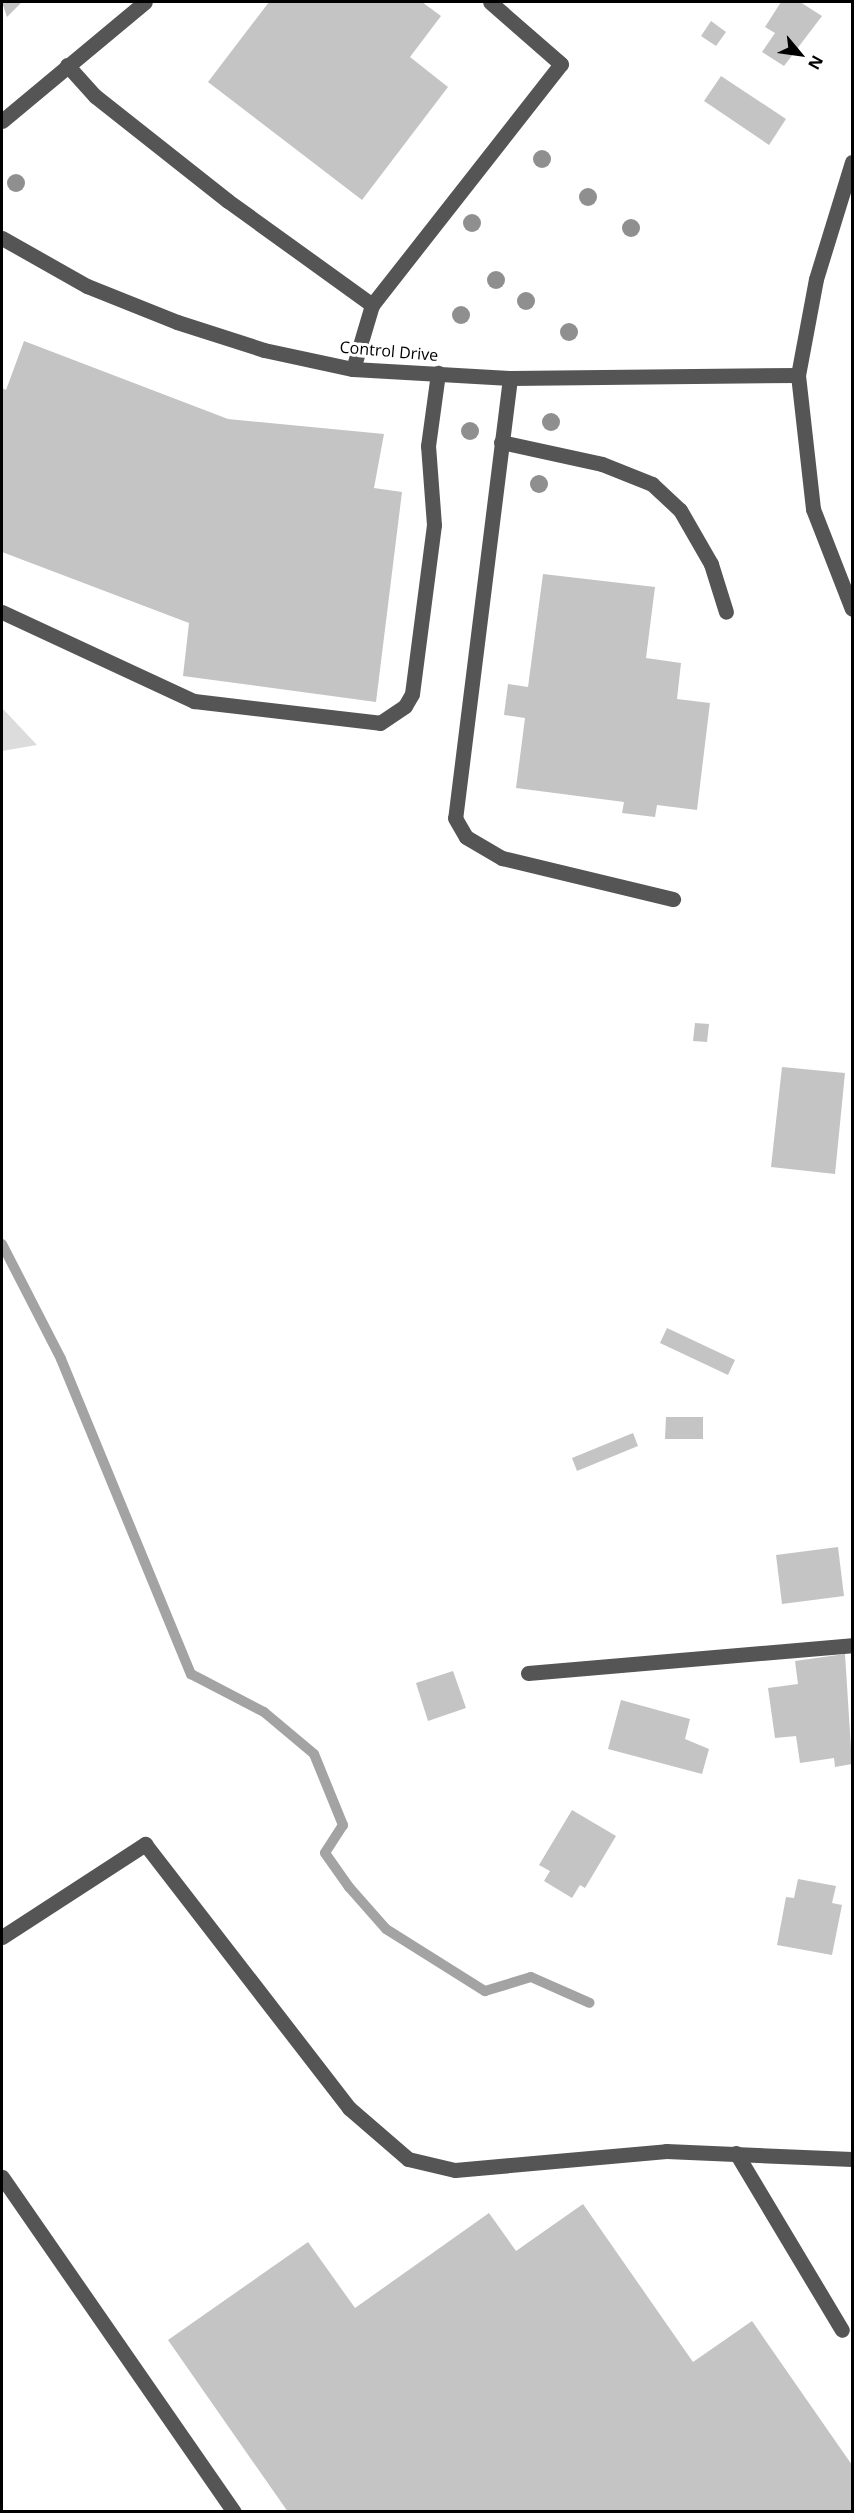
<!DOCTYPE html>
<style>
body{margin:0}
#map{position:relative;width:854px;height:2513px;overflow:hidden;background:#fff;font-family:"Open Sans",sans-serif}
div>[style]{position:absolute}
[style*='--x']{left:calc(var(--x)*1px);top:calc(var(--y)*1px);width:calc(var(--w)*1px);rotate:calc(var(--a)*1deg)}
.green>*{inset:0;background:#dcdcdc}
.stream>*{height:10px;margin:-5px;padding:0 5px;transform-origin:5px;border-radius:5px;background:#a3a3a3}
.building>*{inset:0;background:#c4c4c4}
.minor>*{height:15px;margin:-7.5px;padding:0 7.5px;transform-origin:7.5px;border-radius:7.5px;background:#555}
.trees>*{width:18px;height:18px;margin:-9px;border-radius:50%;background:#8f8f8f}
span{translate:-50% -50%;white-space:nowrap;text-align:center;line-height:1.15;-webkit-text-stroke:6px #fff;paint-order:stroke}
.street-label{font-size:16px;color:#000}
.frame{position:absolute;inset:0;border:3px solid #000;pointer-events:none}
.north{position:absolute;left:770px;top:24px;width:60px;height:60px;-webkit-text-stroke:4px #fff;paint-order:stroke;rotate:119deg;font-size:16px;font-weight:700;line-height:24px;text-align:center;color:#000}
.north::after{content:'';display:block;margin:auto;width:21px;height:27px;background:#000;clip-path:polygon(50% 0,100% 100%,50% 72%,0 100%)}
</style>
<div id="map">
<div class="green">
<i style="clip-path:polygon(2px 709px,4px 710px,37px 745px,2px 751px)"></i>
</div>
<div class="stream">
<i style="--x:2;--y:1244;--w:129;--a:62.8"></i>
<i style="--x:61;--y:1359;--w:341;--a:67.6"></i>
<i style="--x:191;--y:1674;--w:82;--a:27.5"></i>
<i style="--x:264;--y:1712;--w:65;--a:40"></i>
<i style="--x:314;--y:1754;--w:77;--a:67.8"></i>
<i style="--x:343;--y:1825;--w:33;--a:123"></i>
<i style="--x:325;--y:1853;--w:42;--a:54.8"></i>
<i style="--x:349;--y:1887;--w:56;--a:48.6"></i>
<i style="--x:386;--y:1929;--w:117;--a:32.1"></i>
<i style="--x:485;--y:1991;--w:48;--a:-16.9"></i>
<i style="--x:531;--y:1977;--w:64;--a:23.8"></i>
</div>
<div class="building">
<i style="clip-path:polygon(2px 2px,22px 2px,7px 17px)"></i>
<i style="clip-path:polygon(269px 2px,422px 2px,441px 16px,410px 57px,448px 87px,362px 200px,208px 82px)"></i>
<i style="clip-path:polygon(781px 2px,800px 2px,822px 16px,784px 66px,762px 52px,775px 33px,765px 27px)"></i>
<i style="clip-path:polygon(711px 21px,726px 32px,716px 46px,701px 36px)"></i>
<i style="clip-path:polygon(721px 76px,786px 119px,769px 145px,704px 101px)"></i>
<i style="clip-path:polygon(24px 341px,228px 419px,384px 434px,374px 488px,402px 492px,376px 702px,183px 676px,189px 623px,2px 552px,2px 388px,6px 390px)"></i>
<i style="clip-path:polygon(543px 574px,655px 587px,646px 658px,681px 663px,677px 699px,710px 703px,697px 810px,657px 805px,655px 817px,622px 813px,624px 802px,516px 788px,525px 718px,504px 715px,508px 684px,528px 687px)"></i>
<i style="clip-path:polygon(695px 1023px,709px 1024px,707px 1042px,693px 1041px)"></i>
<i style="clip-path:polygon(782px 1067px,845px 1073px,835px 1174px,771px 1167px)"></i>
<i style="clip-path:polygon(667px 1328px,735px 1360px,728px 1375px,660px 1343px)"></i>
<i style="clip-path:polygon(666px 1417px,703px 1417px,703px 1439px,665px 1439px)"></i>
<i style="clip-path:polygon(633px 1433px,638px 1446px,577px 1471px,572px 1458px)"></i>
<i style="clip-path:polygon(838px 1547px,844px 1596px,782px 1604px,776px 1555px)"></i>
<i style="clip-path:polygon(845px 1654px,852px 1764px,835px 1767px,834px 1758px,800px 1763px,796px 1736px,775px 1738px,768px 1688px,798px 1684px,795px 1661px)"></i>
<i style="clip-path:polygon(453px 1671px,466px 1708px,428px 1721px,416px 1683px)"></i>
<i style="clip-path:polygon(621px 1700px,690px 1719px,685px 1739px,709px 1749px,702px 1774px,608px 1749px)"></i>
<i style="clip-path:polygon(572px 1810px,616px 1836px,585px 1888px,580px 1885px,572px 1898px,544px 1881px,550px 1871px,539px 1865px)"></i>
<i style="clip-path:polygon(798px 1879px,836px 1886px,832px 1903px,842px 1905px,832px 1955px,777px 1945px,786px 1897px,794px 1898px)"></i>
<i style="clip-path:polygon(583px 2204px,693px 2362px,752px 2321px,852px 2465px,852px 2510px,288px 2512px,168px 2340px,308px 2242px,355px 2308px,489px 2213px,516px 2251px)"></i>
</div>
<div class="minor">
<i style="--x:67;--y:65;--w:42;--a:47.9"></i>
<i style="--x:95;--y:96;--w:169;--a:38.3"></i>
<i style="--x:228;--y:201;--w:178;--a:35.8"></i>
<i style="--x:2;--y:121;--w:186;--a:-39.8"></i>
<i style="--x:852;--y:162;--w:122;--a:107.1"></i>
<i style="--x:816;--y:279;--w:98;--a:100.6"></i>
<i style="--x:798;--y:375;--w:135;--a:83.6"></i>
<i style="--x:813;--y:509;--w:107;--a:68.7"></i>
<i style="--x:2;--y:238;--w:98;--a:29.5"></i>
<i style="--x:87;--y:286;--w:97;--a:21.8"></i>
<i style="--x:177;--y:322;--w:91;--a:17.8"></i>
<i style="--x:264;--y:350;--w:91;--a:12.1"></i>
<i style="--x:353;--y:369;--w:157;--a:3.3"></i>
<i style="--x:510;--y:378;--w:288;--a:-0.6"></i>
<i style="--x:353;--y:369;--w:67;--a:-73.5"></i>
<i style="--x:372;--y:305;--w:306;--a:-51.9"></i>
<i style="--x:561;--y:64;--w:94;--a:-138.9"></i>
<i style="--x:510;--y:378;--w:443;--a:97.1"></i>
<i style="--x:455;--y:818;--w:22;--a:60"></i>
<i style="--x:466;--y:837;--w:42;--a:30.3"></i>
<i style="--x:502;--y:858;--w:176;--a:13.5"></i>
<i style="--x:501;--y:442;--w:103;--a:12.3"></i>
<i style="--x:602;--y:464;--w:54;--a:21.8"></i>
<i style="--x:652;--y:484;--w:38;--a:43"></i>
<i style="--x:680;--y:510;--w:62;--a:60.1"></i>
<i style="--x:711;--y:564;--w:50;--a:72.6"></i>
<i style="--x:2;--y:612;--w:212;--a:24.9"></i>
<i style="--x:194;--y:701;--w:187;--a:6.7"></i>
<i style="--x:380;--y:723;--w:30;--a:-34"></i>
<i style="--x:405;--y:706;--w:14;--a:-60"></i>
<i style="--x:412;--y:694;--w:170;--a:-82.6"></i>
<i style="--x:434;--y:525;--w:79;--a:-94.3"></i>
<i style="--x:428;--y:446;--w:74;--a:-82.2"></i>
<i style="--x:528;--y:1673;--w:325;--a:-4.9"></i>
<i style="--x:2;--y:1937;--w:171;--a:-33"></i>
<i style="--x:145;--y:1844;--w:334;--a:52.3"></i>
<i style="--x:349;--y:2108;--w:78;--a:40.8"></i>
<i style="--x:408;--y:2159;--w:48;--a:13.2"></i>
<i style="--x:455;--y:2170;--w:212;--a:-5.1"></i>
<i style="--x:666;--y:2151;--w:186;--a:2.5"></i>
<i style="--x:736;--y:2153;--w:206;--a:59.1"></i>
<i style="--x:2;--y:2177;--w:407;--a:55.3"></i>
</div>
<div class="trees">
<i style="left:542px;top:159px"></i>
<i style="left:16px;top:183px"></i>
<i style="left:588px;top:197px"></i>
<i style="left:472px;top:223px"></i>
<i style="left:631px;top:228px"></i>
<i style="left:496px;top:280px"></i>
<i style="left:526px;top:301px"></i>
<i style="left:461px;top:315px"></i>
<i style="left:569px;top:332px"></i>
<i style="left:551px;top:422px"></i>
<i style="left:470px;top:431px"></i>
<i style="left:539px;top:484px"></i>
</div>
<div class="street-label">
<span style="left:389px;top:351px;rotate:5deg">Control Drive</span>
</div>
<div class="frame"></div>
<div class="north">N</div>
</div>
